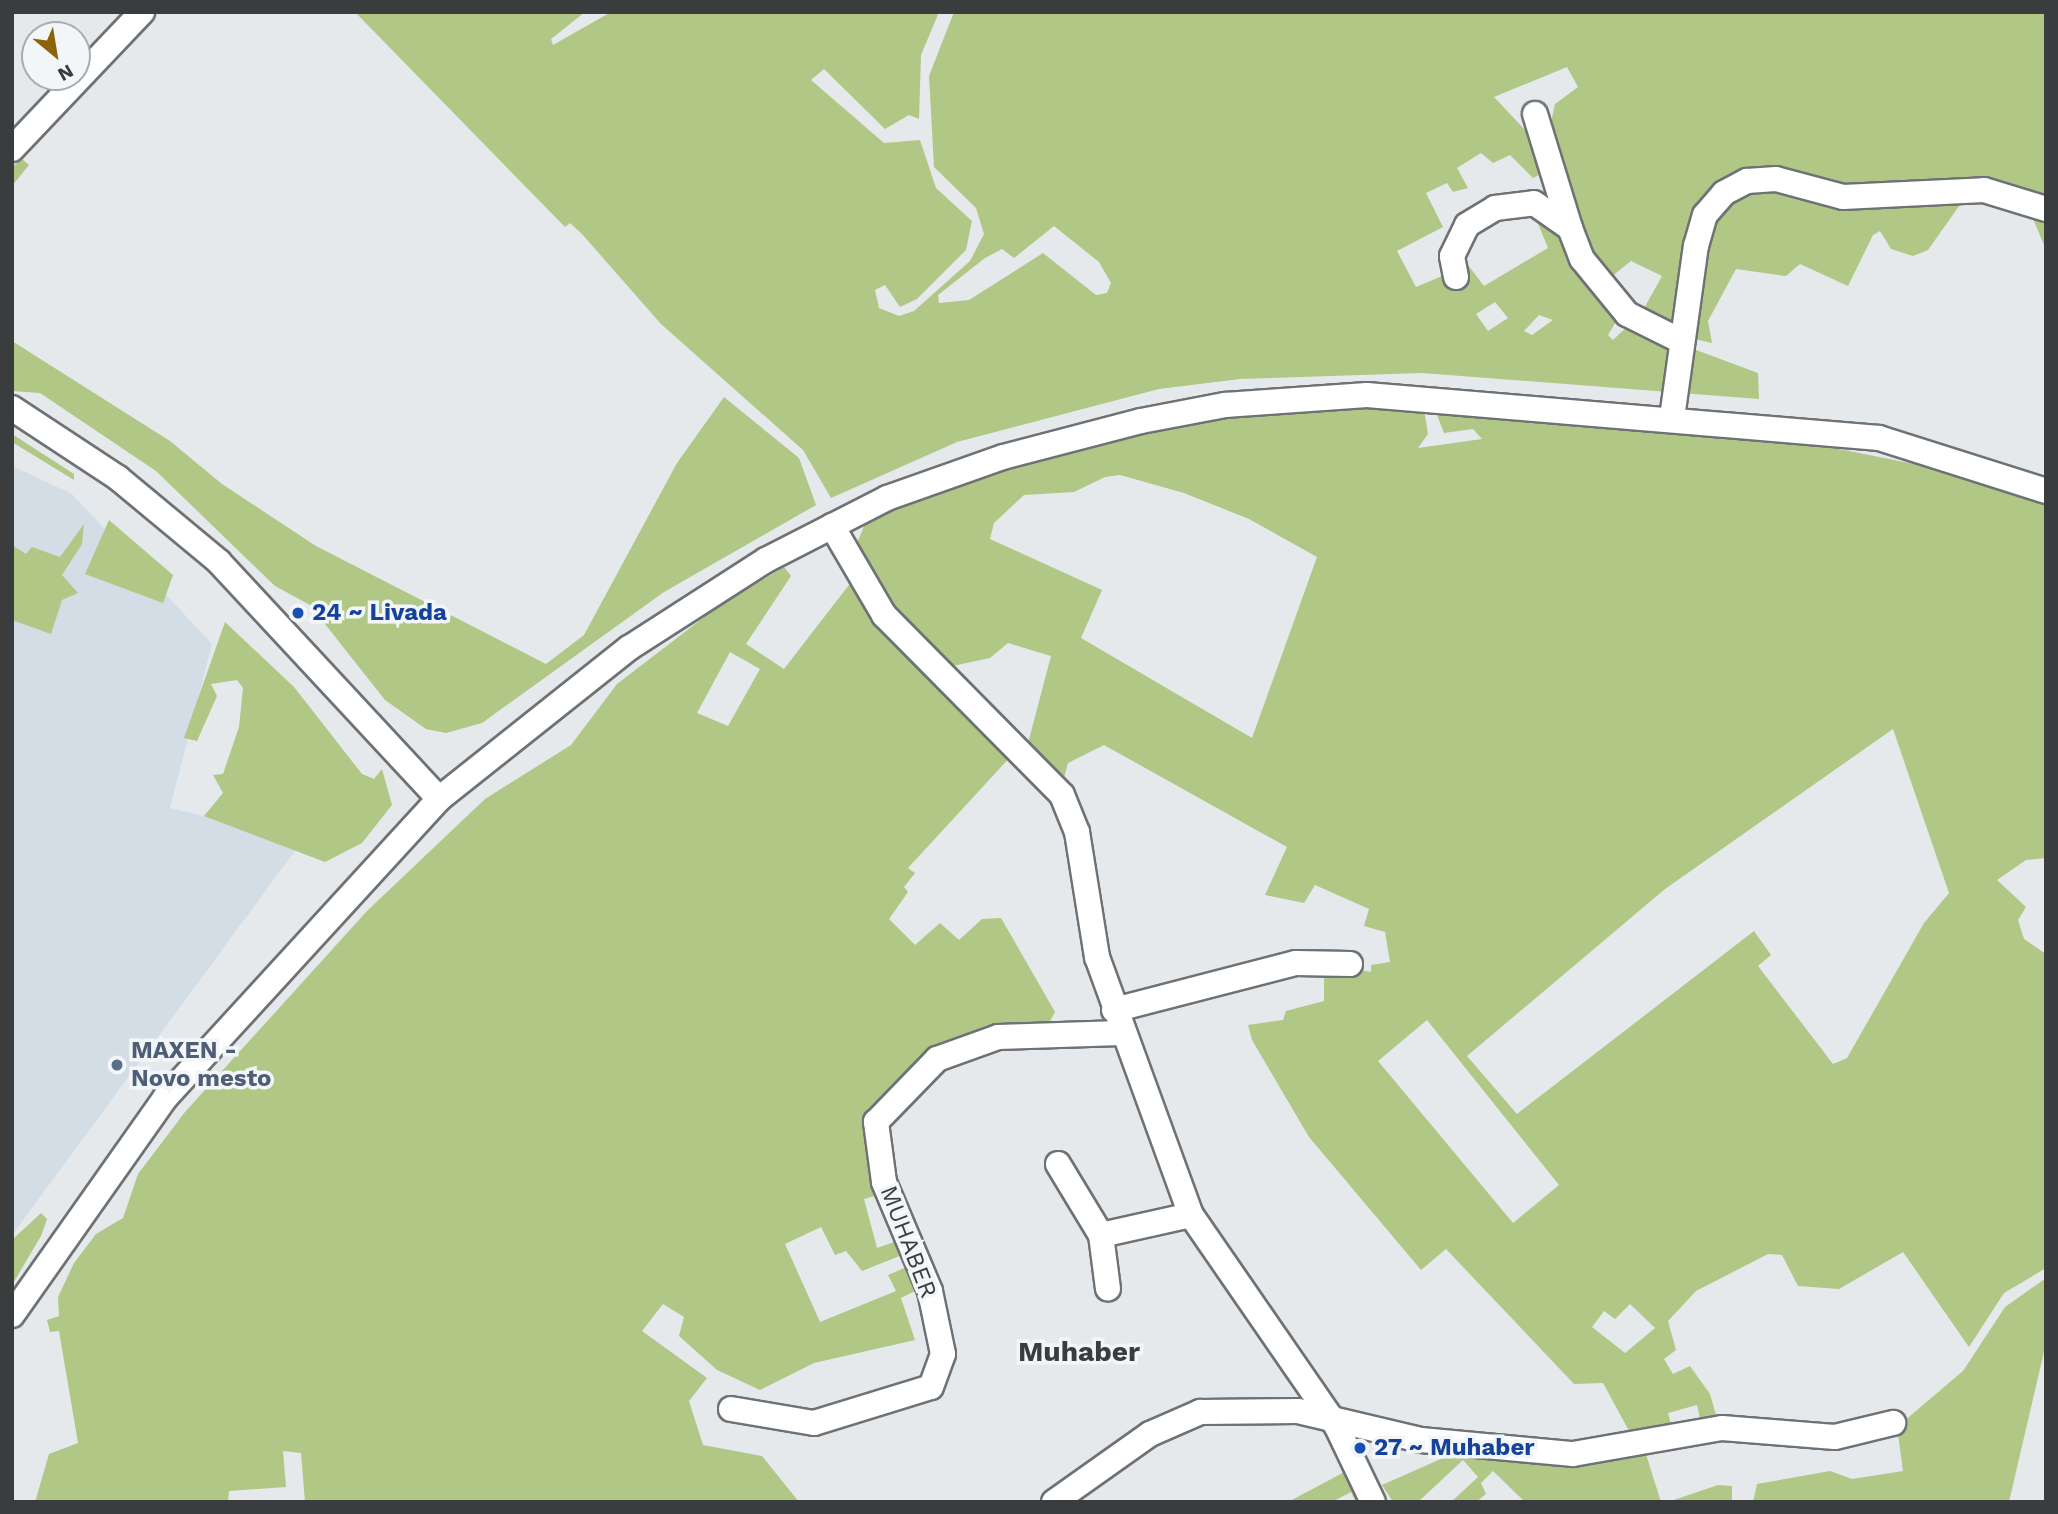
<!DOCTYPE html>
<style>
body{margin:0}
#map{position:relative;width:2058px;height:1514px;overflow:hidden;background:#e5e9ec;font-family:"Work Sans",sans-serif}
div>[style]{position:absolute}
.built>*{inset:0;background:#d3dde5}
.green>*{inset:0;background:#b0c786}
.roads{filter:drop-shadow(2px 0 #6f7275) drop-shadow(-2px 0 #6f7275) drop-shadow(0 2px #6f7275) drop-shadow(0 -2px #6f7275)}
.minor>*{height:24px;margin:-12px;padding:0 12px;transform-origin:12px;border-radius:12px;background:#fff}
.dots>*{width:19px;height:19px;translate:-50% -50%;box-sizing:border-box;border:4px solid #f2f6f9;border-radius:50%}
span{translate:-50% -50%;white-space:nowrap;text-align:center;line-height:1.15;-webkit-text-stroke:7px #f2f6f9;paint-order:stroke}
.transit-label{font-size:24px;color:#164399;font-weight:700}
.left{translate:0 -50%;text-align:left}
.service-label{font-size:24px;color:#4e5e75;font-weight:700}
.street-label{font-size:24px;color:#3b3c3e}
.quarter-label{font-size:28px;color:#3b3c3e;font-weight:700}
.frame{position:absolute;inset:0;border:14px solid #3b3c3e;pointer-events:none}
.north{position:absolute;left:21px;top:21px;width:70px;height:70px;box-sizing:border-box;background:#f2f6f9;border:2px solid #a9acae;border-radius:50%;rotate:150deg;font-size:19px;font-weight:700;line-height:28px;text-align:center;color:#3b3c3e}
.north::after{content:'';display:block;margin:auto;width:24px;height:32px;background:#8d6308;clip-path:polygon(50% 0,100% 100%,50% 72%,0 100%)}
</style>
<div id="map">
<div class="built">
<div style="clip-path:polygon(12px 466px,72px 494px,212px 644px,170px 808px,303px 840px,12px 1235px)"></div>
</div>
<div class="green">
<div style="clip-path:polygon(evenodd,355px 12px,585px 12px,551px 39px,553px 45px,611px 12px,939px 12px,921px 55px,919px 119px,909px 115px,885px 129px,824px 69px,811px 80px,884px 143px,920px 140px,936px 188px,972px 221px,966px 250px,917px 299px,900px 307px,885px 285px,875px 290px,879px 308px,899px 316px,914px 311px,970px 261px,984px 234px,976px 208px,934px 167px,929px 76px,954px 12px,2046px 12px,2046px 250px,2029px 209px,1964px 199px,1928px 250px,1913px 256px,1891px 249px,1880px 231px,1873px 235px,1848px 286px,1800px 264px,1786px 276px,1736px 269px,1708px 321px,1712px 343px,1677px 335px,1642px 312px,1662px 276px,1631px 261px,1606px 281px,1596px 270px,1549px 131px,1555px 104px,1578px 87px,1567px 67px,1494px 97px,1542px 148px,1551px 169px,1533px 178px,1510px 155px,1493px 163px,1481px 153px,1457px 168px,1468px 188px,1453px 192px,1447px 183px,1426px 193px,1443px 227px,1397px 251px,1416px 287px,1468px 265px,1484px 286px,1548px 248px,1532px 209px,1552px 222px,1620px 315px,1608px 335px,1613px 340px,1629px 325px,1758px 373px,1759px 399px,1422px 373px,1240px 379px,1159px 389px,957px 442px,831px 498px,803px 450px,661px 324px,582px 234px,570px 223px,565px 227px,355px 12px,1054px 226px,1099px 262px,1111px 283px,1107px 293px,1096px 295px,1043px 253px,969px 300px,939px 303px,938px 295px,985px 258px,1002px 249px,1014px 258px,1054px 226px,355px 12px,1495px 302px,1508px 318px,1488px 331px,1476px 314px,1495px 302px,355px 12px,1539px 315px,1553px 320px,1532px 335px,1524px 331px,1539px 315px)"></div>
<div style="clip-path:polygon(22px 159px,29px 165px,12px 186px,12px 167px)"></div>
<div style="clip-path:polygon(12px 341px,170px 441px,222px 484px,316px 546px,546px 664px,584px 635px,677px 463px,724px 397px,799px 458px,816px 505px,664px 592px,482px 723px,446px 733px,426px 729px,385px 700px,310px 605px,275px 586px,156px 471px,40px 393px,12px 391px)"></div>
<div style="clip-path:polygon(evenodd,1338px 408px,1424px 409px,1428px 434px,1418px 448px,1482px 439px,1473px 429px,1444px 433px,1435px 410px,1799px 441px,1964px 474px,2046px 503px,2046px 858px,2026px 860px,1997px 880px,2026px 907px,2018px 920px,2024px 939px,2046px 954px,2046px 1268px,2004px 1293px,1969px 1347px,1903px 1252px,1839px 1289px,1798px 1286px,1782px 1255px,1768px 1254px,1696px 1291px,1668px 1321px,1676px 1350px,1664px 1359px,1673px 1374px,1690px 1366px,1710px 1394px,1718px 1422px,1702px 1427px,1697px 1405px,1668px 1413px,1673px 1432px,1634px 1440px,1603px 1383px,1574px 1384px,1446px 1249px,1421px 1270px,1309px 1137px,1252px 1040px,1248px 1025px,1283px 1020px,1286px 1011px,1324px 1001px,1324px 979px,1337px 965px,1371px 972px,1371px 965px,1390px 962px,1385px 932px,1364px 926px,1369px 909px,1315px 885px,1304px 903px,1265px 895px,1287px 847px,1104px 745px,1068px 763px,1062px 785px,1027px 747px,1051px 656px,1008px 643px,990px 658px,943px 668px,895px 617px,860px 559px,857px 543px,865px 524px,881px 511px,1013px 464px,1224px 413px,1338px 408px,1105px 477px,1120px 475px,1184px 493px,1249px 519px,1317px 557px,1252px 738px,1081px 638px,1102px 590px,990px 539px,994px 523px,1024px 495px,1074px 492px,1105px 477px,1338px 408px,1893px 729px,1949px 893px,1924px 923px,1847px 1058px,1833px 1064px,1758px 966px,1771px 955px,1754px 931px,1517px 1114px,1467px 1056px,1665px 889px,1893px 729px,1338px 408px,1427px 1020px,1559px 1185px,1513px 1223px,1378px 1061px,1427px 1020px,1338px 408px,1630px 1304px,1655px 1328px,1625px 1353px,1592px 1327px,1604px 1311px,1615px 1319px,1630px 1304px)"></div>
<div style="clip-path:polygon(12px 434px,74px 474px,74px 480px,12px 442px)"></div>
<div style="clip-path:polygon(109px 520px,173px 575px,163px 603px,85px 574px)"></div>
<div style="clip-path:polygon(84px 524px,82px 544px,62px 575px,78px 593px,62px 600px,51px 634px,12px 620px,12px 545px,26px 554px,32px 547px,60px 557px)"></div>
<div style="clip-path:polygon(evenodd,784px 567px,791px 576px,746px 644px,784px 669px,852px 581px,1012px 755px,908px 868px,915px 873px,904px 887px,908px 892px,889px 919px,915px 945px,940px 923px,959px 940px,982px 919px,1001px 918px,1055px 1012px,1049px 1023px,980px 1038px,883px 1122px,895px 1190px,864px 1199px,877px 1248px,914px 1235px,907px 1253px,862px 1271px,846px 1251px,835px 1255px,821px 1227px,785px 1244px,820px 1322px,896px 1291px,888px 1275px,909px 1266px,917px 1290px,901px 1298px,915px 1340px,814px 1363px,760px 1390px,717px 1370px,679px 1336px,684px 1317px,663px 1304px,642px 1331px,707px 1378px,689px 1401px,703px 1445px,762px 1456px,799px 1502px,305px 1502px,301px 1453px,283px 1451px,286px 1487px,229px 1491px,228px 1502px,35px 1502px,49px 1454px,78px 1443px,59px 1331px,50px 1332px,47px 1320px,59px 1316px,58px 1297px,74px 1263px,96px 1234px,123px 1218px,138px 1174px,185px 1112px,367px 911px,485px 799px,571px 745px,617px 684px,716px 608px,784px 567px,730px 652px,760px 669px,728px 726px,697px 713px,730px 652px)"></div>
<div style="clip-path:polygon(225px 622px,294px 687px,362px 774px,374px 779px,382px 769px,392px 805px,362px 843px,325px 862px,204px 816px,223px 793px,213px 775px,223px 774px,239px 727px,243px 688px,237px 680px,211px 684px,217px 696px,197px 741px,184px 738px)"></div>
<div style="clip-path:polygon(41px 1213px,47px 1219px,41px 1236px,12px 1285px,13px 1239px)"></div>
<div style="clip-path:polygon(2046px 1278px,2046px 1343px,2009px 1502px,1753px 1502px,1757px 1484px,1830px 1471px,1852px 1479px,1903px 1471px,1897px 1427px,1963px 1371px,2005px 1307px)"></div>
<div style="clip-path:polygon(1644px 1448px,1661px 1502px,1525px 1502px,1493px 1471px,1481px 1483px,1486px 1494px,1476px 1502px,1451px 1502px,1478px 1477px,1463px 1460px,1418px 1502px,1393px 1502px,1382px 1485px,1461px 1450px)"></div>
<div style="clip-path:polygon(1352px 1468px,1367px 1502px,1356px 1502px,1351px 1492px,1332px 1502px,1288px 1502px)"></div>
<div style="clip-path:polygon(1718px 1485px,1732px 1486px,1732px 1502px,1668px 1502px)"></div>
</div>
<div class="roads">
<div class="minor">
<div style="left:1535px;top:114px;width:119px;rotate:72.9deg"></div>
<div style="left:12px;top:149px;width:189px;rotate:-46.5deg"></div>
<div style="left:1456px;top:277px;width:21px;rotate:-101deg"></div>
<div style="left:1452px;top:256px;width:34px;rotate:-64deg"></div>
<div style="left:1467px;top:225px;width:33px;rotate:-31deg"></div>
<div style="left:1495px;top:208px;width:39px;rotate:-7deg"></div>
<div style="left:1534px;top:203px;width:44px;rotate:34.8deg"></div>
<div style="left:1570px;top:228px;width:33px;rotate:69deg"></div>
<div style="left:1582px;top:259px;width:71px;rotate:50.7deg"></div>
<div style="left:1627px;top:314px;width:60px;rotate:26.6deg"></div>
<div style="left:12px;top:408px;width:127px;rotate:33.4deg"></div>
<div style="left:118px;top:478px;width:131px;rotate:39.7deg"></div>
<div style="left:219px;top:562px;width:323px;rotate:47.1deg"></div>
<div style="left:1672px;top:418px;width:174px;rotate:-82.1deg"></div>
<div style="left:1696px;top:246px;width:32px;rotate:-74deg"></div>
<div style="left:1705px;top:215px;width:29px;rotate:-49deg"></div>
<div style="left:1724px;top:193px;width:26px;rotate:-28deg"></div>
<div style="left:1747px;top:181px;width:29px;rotate:-4deg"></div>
<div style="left:1776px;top:179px;width:69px;rotate:15deg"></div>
<div style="left:1843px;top:197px;width:141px;rotate:-2.8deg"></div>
<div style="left:1984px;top:190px;width:65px;rotate:17deg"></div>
<div style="left:832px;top:526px;width:103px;rotate:59.7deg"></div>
<div style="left:884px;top:615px;width:253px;rotate:45.3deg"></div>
<div style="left:1062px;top:795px;width:40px;rotate:68deg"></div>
<div style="left:1077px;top:832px;width:127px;rotate:80.9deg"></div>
<div style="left:1097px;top:957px;width:275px;rotate:70deg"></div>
<div style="left:1191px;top:1215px;width:257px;rotate:55.4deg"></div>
<div style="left:1337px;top:1427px;width:83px;rotate:64.4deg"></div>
<div style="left:1114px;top:1010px;width:188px;rotate:-14.5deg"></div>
<div style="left:1296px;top:963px;width:54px;rotate:1.1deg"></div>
<div style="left:1058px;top:1164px;width:83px;rotate:58.8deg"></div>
<div style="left:1101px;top:1235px;width:92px;rotate:-12.5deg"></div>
<div style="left:1101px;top:1235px;width:54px;rotate:82.6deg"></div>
<div style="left:12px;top:1315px;width:266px;rotate:-54.8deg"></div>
<div style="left:165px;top:1098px;width:406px;rotate:-47.5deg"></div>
<div style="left:439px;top:799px;width:243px;rotate:-38.5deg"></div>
<div style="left:629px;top:648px;width:163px;rotate:-32.7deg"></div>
<div style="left:766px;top:560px;width:136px;rotate:-27.1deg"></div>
<div style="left:887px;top:498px;width:123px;rotate:-19.5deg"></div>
<div style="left:1003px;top:457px;width:143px;rotate:-14.6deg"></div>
<div style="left:1141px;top:421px;width:86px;rotate:-10.8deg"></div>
<div style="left:1225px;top:405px;width:142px;rotate:-4deg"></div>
<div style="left:1367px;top:395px;width:514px;rotate:4.8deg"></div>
<div style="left:1879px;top:438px;width:175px;rotate:17.6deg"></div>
<div style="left:731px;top:1409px;width:84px;rotate:9.6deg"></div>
<div style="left:814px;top:1423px;width:122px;rotate:-17.1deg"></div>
<div style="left:931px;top:1387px;width:35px;rotate:-70deg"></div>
<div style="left:943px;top:1354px;width:64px;rotate:-101.7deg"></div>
<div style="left:930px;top:1291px;width:118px;rotate:-112.9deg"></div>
<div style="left:884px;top:1182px;width:61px;rotate:-97.6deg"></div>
<div style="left:876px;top:1122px;width:88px;rotate:-45.9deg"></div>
<div style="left:937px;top:1059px;width:65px;rotate:-19.8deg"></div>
<div style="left:998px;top:1037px;width:123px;rotate:-1.9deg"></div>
<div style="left:1054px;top:1502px;width:118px;rotate:-35.3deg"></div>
<div style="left:1150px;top:1434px;width:55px;rotate:-23.7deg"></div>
<div style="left:1200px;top:1412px;width:98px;rotate:-0.6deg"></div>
<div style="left:1298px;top:1411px;width:126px;rotate:13.3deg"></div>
<div style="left:1421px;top:1440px;width:153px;rotate:5.3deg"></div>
<div style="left:1573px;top:1454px;width:151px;rotate:-9.9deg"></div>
<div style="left:1722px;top:1428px;width:113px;rotate:4.6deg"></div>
<div style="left:1835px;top:1437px;width:60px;rotate:-13.6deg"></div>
</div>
</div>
<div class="dots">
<div style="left:298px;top:613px;background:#1a4fb4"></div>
<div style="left:117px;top:1065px;background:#5c6f8a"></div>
<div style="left:1360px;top:1448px;background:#1a4fb4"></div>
</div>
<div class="transit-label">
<span class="left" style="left:312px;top:613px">24 ~ Livada</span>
<span class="left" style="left:1374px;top:1448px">27 ~ Muhaber</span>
</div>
<div class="service-label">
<span class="left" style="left:131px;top:1065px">MAXEN -<br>Novo mesto</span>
</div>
<div class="street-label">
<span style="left:908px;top:1242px;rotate:69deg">MUHABER</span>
</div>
<div class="quarter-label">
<span style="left:1079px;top:1352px">Muhaber</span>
</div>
<div class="frame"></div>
<div class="north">N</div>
</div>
